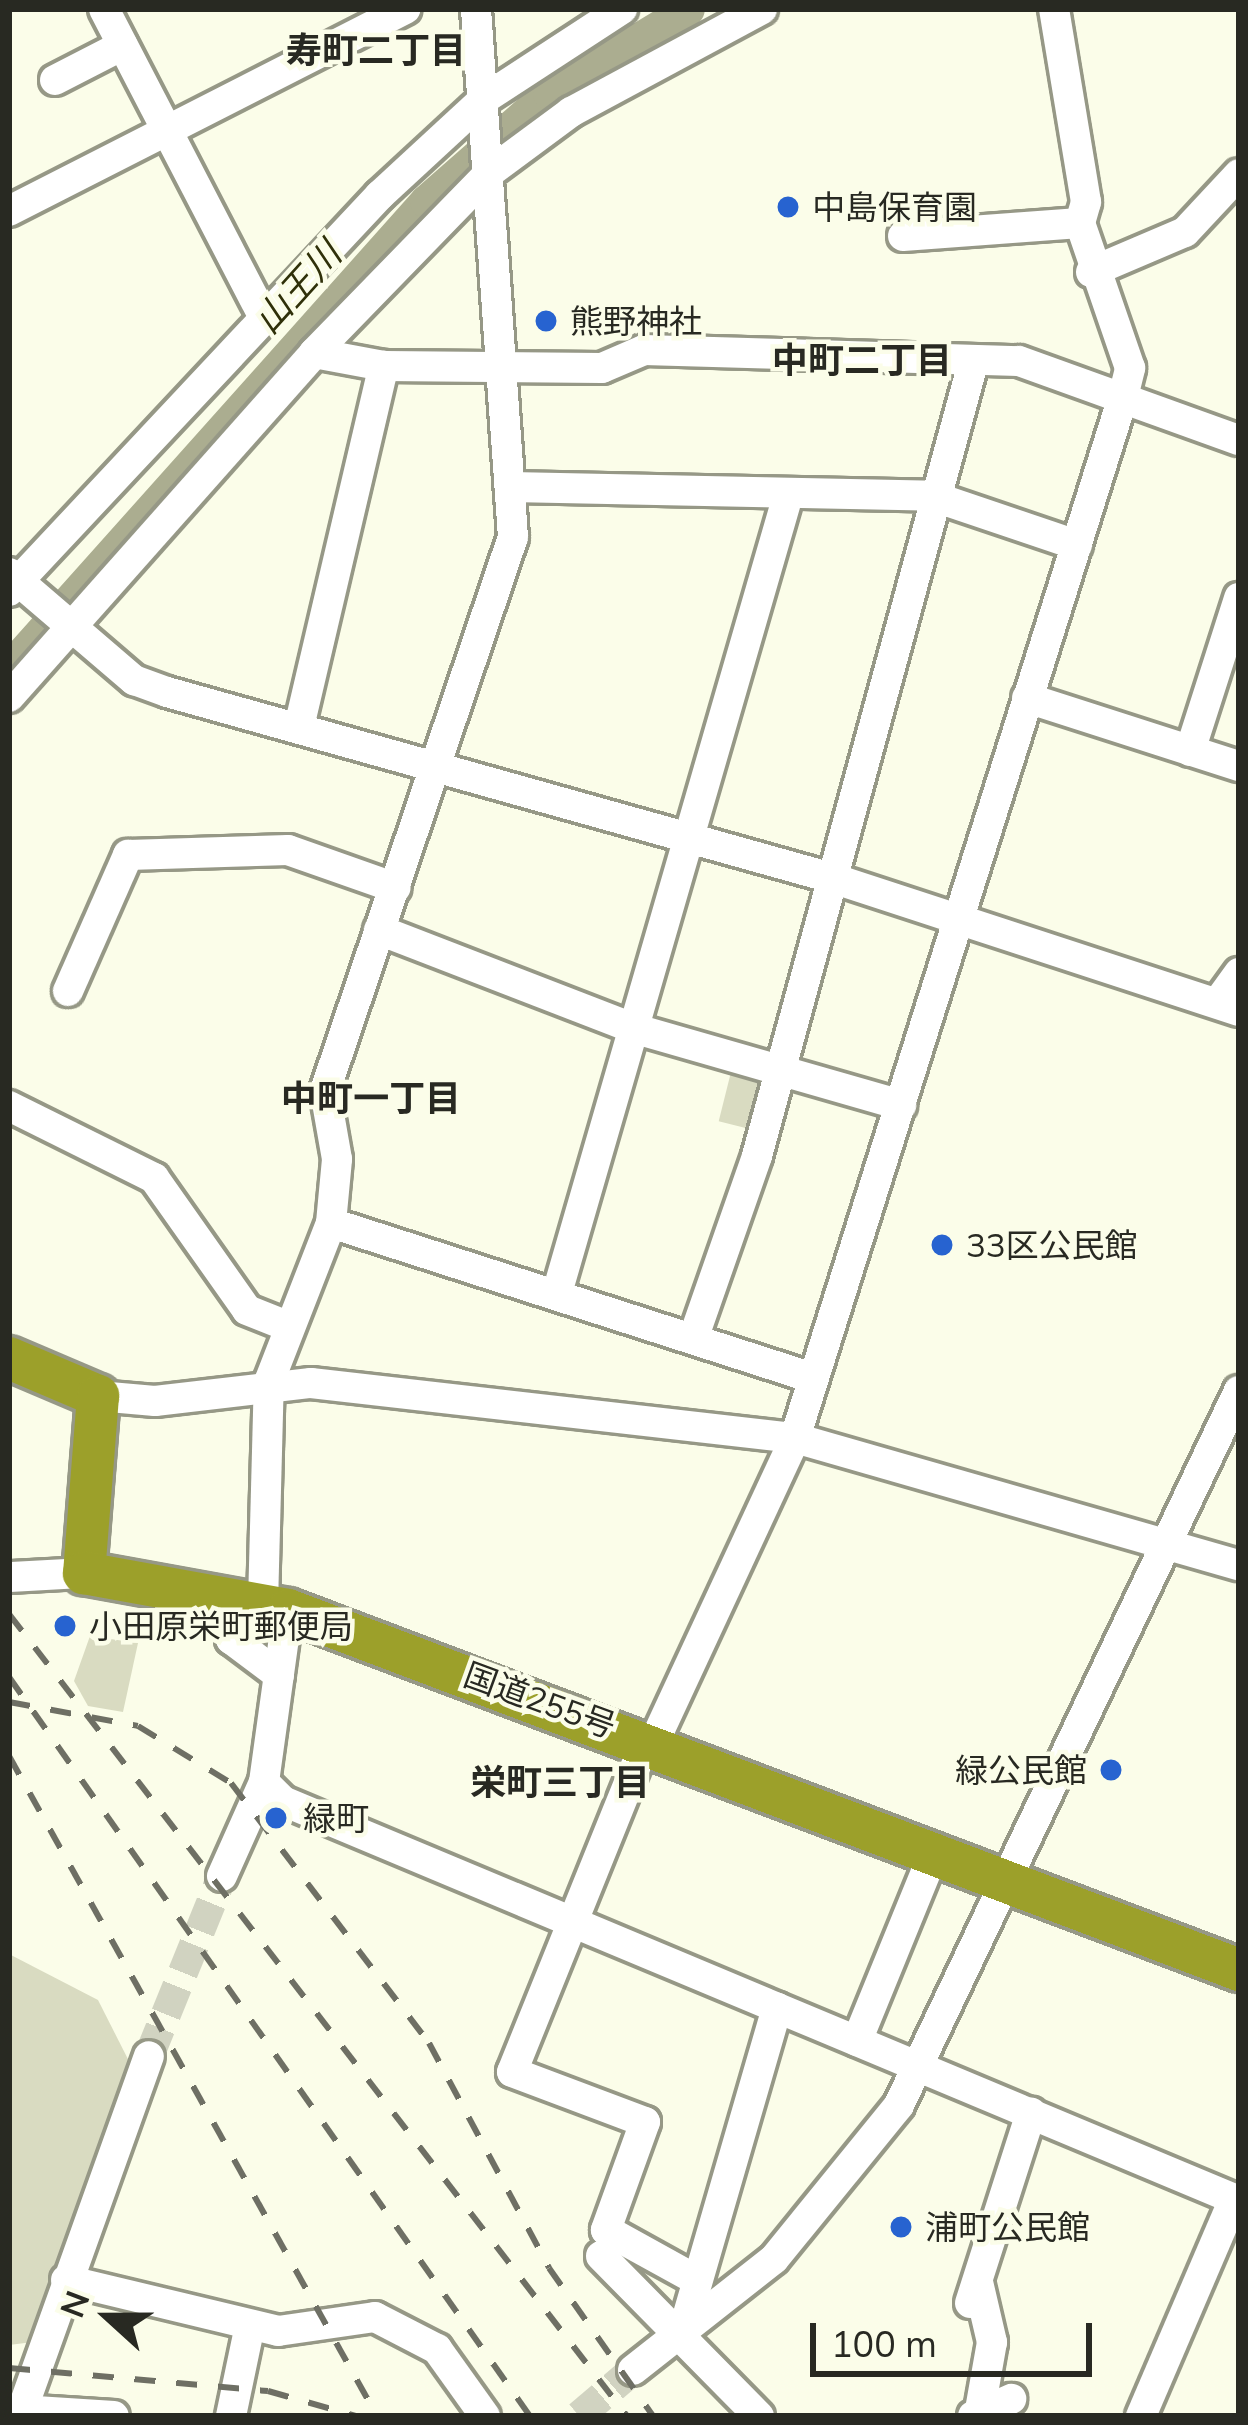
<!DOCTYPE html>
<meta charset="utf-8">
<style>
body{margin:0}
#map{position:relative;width:1248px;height:2425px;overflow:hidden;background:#fbfde9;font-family:Mulish,"Noto Sans JP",sans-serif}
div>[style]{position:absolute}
.green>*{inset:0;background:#d9dbc1;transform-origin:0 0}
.river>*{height:33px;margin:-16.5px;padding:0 16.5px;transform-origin:16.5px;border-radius:16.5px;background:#abad90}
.minor-tunnel>*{height:30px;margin-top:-15px;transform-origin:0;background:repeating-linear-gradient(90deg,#d1d3c1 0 30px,transparent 0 45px)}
.roads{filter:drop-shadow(3px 0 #969886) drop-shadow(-3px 0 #969886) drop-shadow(0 3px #969886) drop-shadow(0 -3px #969886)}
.minor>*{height:30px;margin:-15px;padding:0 15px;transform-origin:15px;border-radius:15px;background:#fff}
.highway>*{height:42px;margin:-21px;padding:0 21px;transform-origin:21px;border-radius:21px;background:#9ca02a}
.rail>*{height:6px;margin-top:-3px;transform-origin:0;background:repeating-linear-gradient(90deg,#6e6f64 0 21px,transparent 0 42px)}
.dots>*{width:33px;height:33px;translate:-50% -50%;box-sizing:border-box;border:6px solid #fbfde9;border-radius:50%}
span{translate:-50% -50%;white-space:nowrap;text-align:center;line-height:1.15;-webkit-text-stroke:9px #fbfde9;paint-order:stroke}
.poi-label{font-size:33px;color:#282922}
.left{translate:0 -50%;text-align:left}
.right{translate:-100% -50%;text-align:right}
.street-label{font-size:33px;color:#282922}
.neighbourhood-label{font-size:36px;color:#282922;font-weight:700}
.water-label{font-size:36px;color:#2f3009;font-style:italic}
.frame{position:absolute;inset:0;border:12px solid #282922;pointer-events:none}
.north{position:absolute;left:48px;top:2257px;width:120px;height:120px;-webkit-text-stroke:9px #fbfde9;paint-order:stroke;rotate:291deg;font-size:33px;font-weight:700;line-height:48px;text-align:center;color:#282922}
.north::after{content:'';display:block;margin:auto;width:42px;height:54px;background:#282922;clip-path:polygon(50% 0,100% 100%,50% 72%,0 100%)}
.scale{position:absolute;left:810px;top:2323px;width:282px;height:54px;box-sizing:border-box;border:6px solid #282922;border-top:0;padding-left:15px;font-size:36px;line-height:42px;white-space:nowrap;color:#282922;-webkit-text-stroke:9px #fbfde9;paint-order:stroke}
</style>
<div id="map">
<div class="green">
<div style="left:733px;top:1064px;width:40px;height:59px;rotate:14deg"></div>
<div style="clip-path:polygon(90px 1636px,138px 1643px,123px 1712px,88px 1706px,74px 1681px)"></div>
<div style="clip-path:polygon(9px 1954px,98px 2000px,135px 2073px,33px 2342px,9px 2345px)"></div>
</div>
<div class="river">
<div style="left:9px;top:668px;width:626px;rotate:-48.24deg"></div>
<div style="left:426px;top:201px;width:164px;rotate:-41.3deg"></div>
<div style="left:549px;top:93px;width:162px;rotate:-31.1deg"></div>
</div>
<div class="minor-tunnel">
<div style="left:149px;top:2056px;width:194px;rotate:-67.9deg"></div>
<div style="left:579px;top:2416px;width:71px;rotate:-40.4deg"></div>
</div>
<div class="roads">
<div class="minor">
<div style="left:104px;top:9px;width:348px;rotate:62.6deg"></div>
<div style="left:55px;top:80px;width:76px;rotate:-27.2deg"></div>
<div style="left:9px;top:211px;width:445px;rotate:-27deg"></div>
<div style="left:903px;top:236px;width:177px;rotate:-4.2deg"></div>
<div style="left:1091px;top:272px;width:102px;rotate:-23.1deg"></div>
<div style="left:1185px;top:232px;width:79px;rotate:-47deg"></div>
<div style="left:314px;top:353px;width:252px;rotate:-45.8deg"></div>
<div style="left:490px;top:172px;width:101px;rotate:-36.5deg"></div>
<div style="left:571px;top:112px;width:217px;rotate:-28.3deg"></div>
<div style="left:514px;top:487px;width:418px;rotate:1.2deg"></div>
<div style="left:932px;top:496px;width:153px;rotate:18.7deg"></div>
<div style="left:9px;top:573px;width:165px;rotate:40.6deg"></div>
<div style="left:134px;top:680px;width:35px;rotate:20deg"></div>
<div style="left:167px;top:692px;width:691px;rotate:15.63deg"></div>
<div style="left:832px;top:878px;width:428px;rotate:18.1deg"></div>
<div style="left:9px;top:591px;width:543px;rotate:-46.87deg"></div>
<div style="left:380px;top:195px;width:142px;rotate:-42.7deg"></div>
<div style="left:484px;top:99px;width:165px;rotate:-33.1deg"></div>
<div style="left:9px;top:697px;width:460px;rotate:-48.4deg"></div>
<div style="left:314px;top:353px;width:71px;rotate:10.5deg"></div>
<div style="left:384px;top:366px;width:218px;rotate:0.5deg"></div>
<div style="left:602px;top:368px;width:46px;rotate:-23.2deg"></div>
<div style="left:644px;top:350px;width:375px;rotate:1.7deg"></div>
<div style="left:1019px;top:361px;width:234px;rotate:19.8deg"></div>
<div style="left:1027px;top:698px;width:223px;rotate:17.8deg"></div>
<div style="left:299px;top:727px;width:371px;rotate:-76.8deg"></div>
<div style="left:1190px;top:751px;width:161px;rotate:-72.2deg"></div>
<div style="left:379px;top:930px;width:275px;rotate:21.1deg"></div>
<div style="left:636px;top:1029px;width:276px;rotate:16deg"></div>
<div style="left:68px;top:991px;width:149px;rotate:-66.2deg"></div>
<div style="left:128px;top:855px;width:160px;rotate:-1.8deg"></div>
<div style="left:288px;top:850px;width:114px;rotate:19.4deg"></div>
<div style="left:1218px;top:1002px;width:36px;rotate:-54deg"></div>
<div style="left:9px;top:1106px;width:162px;rotate:26.4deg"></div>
<div style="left:154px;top:1178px;width:161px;rotate:54.8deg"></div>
<div style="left:247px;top:1310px;width:46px;rotate:21.6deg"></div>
<div style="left:331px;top:1223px;width:506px;rotate:17.83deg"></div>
<div style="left:557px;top:1293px;width:827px;rotate:-73.85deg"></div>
<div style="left:693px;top:1339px;width:194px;rotate:-70.7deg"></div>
<div style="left:757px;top:1156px;width:822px;rotate:-74.76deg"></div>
<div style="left:98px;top:1396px;width:57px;rotate:5deg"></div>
<div style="left:155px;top:1401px;width:157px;rotate:-6.6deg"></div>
<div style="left:311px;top:1383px;width:487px;rotate:6.5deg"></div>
<div style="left:795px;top:1438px;width:462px;rotate:16deg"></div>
<div style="left:9px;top:1577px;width:75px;rotate:-3.1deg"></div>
<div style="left:238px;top:1600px;width:40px;rotate:100deg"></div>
<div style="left:231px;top:1639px;width:60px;rotate:36.9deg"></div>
<div style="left:263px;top:1604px;width:222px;rotate:-88.5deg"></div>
<div style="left:269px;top:1382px;width:171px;rotate:-68.7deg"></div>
<div style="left:331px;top:1223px;width:64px;rotate:-84.6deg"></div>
<div style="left:337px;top:1159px;width:69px;rotate:-100deg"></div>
<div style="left:325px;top:1091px;width:585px;rotate:-71.26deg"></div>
<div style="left:513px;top:537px;width:529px;rotate:-94.01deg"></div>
<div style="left:647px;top:1738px;width:360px;rotate:112deg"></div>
<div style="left:512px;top:2072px;width:142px;rotate:20.6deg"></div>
<div style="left:645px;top:2122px;width:115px;rotate:109.9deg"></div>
<div style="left:606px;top:2230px;width:97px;rotate:28.9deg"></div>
<div style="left:655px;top:1740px;width:333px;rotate:-65.1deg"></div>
<div style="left:795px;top:1438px;width:1091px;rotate:-72.51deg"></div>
<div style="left:1123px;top:397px;width:30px;rotate:-76deg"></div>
<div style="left:1130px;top:368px;width:153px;rotate:-109deg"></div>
<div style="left:1080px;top:223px;width:22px;rotate:-74deg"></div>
<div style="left:1086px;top:202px;width:196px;rotate:-99.4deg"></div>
<div style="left:264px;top:1782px;width:27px;rotate:45deg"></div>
<div style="left:283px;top:1801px;width:1036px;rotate:22.7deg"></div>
<div style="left:222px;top:1876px;width:103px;rotate:-65.9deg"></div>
<div style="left:264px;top:1782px;width:174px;rotate:-82.1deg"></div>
<div style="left:857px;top:2041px;width:206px;rotate:-67.8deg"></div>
<div style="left:601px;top:2256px;width:225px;rotate:45.4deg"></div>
<div style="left:66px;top:2280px;width:218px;rotate:13.5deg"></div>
<div style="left:278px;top:2331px;width:98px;rotate:-8.2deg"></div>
<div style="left:375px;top:2317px;width:70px;rotate:27.3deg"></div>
<div style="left:437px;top:2349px;width:82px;rotate:54.4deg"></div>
<div style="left:978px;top:2282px;width:62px;rotate:76.9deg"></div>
<div style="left:992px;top:2342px;width:69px;rotate:100deg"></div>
<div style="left:970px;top:2303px;width:200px;rotate:-72.2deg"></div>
<div style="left:682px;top:2335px;width:341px;rotate:-73.8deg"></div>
<div style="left:633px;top:2370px;width:179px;rotate:-38.2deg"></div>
<div style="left:774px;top:2259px;width:198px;rotate:-50.9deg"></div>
<div style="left:899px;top:2105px;width:791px;rotate:-64.54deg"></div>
<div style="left:20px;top:2410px;width:94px;rotate:3.7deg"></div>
<div style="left:20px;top:2416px;width:382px;rotate:-70.3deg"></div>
<div style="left:231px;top:2416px;width:93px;rotate:-78.2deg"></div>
<div style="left:973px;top:2416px;width:42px;rotate:-24.1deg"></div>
<div style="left:1141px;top:2416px;width:236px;rotate:-66.8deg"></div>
</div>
<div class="highway">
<div style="left:9px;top:1358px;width:97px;rotate:23.1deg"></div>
<div style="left:98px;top:1396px;width:178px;rotate:94.5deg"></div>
<div style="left:84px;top:1573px;width:207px;rotate:10.3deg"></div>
<div style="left:288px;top:1610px;width:1017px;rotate:20.73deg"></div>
</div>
</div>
<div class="rail">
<div style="left:9px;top:1614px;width:1012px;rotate:52.38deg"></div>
<div style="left:9px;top:1677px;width:904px;rotate:54.82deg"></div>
<div style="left:9px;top:1702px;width:131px;rotate:10.5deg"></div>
<div style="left:138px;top:1726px;width:109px;rotate:31.5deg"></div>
<div style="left:231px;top:1783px;width:327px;rotate:52.7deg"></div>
<div style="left:429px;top:2043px;width:255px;rotate:61.9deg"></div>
<div style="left:549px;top:2268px;width:181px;rotate:54.9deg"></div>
<div style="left:9px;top:1756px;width:756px;rotate:60.86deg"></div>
<div style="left:9px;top:2368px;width:260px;rotate:5.1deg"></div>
<div style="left:268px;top:2391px;width:91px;rotate:15.9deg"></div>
</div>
<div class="dots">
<div style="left:788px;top:207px;background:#2763d0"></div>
<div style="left:546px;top:321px;background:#2763d0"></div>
<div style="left:942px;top:1245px;background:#2763d0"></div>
<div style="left:65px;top:1626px;background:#2763d0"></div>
<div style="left:1111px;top:1770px;background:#2763d0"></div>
<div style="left:276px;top:1818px;background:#2763d0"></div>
<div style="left:901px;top:2227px;background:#2763d0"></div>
</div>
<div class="poi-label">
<span class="left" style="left:812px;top:207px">中島保育園</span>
<span class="left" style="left:570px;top:321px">熊野神社</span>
<span class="left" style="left:966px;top:1245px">33区公民館</span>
<span class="left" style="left:89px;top:1626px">小田原栄町郵便局</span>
<span class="right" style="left:1087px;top:1770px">緑公民館</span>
<span class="left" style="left:303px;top:1818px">緑町</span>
<span class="left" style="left:925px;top:2227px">浦町公民館</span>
</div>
<div class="street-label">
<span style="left:540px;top:1700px;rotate:20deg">国道255号</span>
</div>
<div class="neighbourhood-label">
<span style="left:376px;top:50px">寿町二丁目</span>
<span style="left:862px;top:360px">中町二丁目</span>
<span style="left:371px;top:1098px">中町一丁目</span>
<span style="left:560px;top:1782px">栄町三丁目</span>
</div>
<div class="water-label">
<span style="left:297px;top:287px;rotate:-48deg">山王川</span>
</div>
<div class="frame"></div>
<div class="north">N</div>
<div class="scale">100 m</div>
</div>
